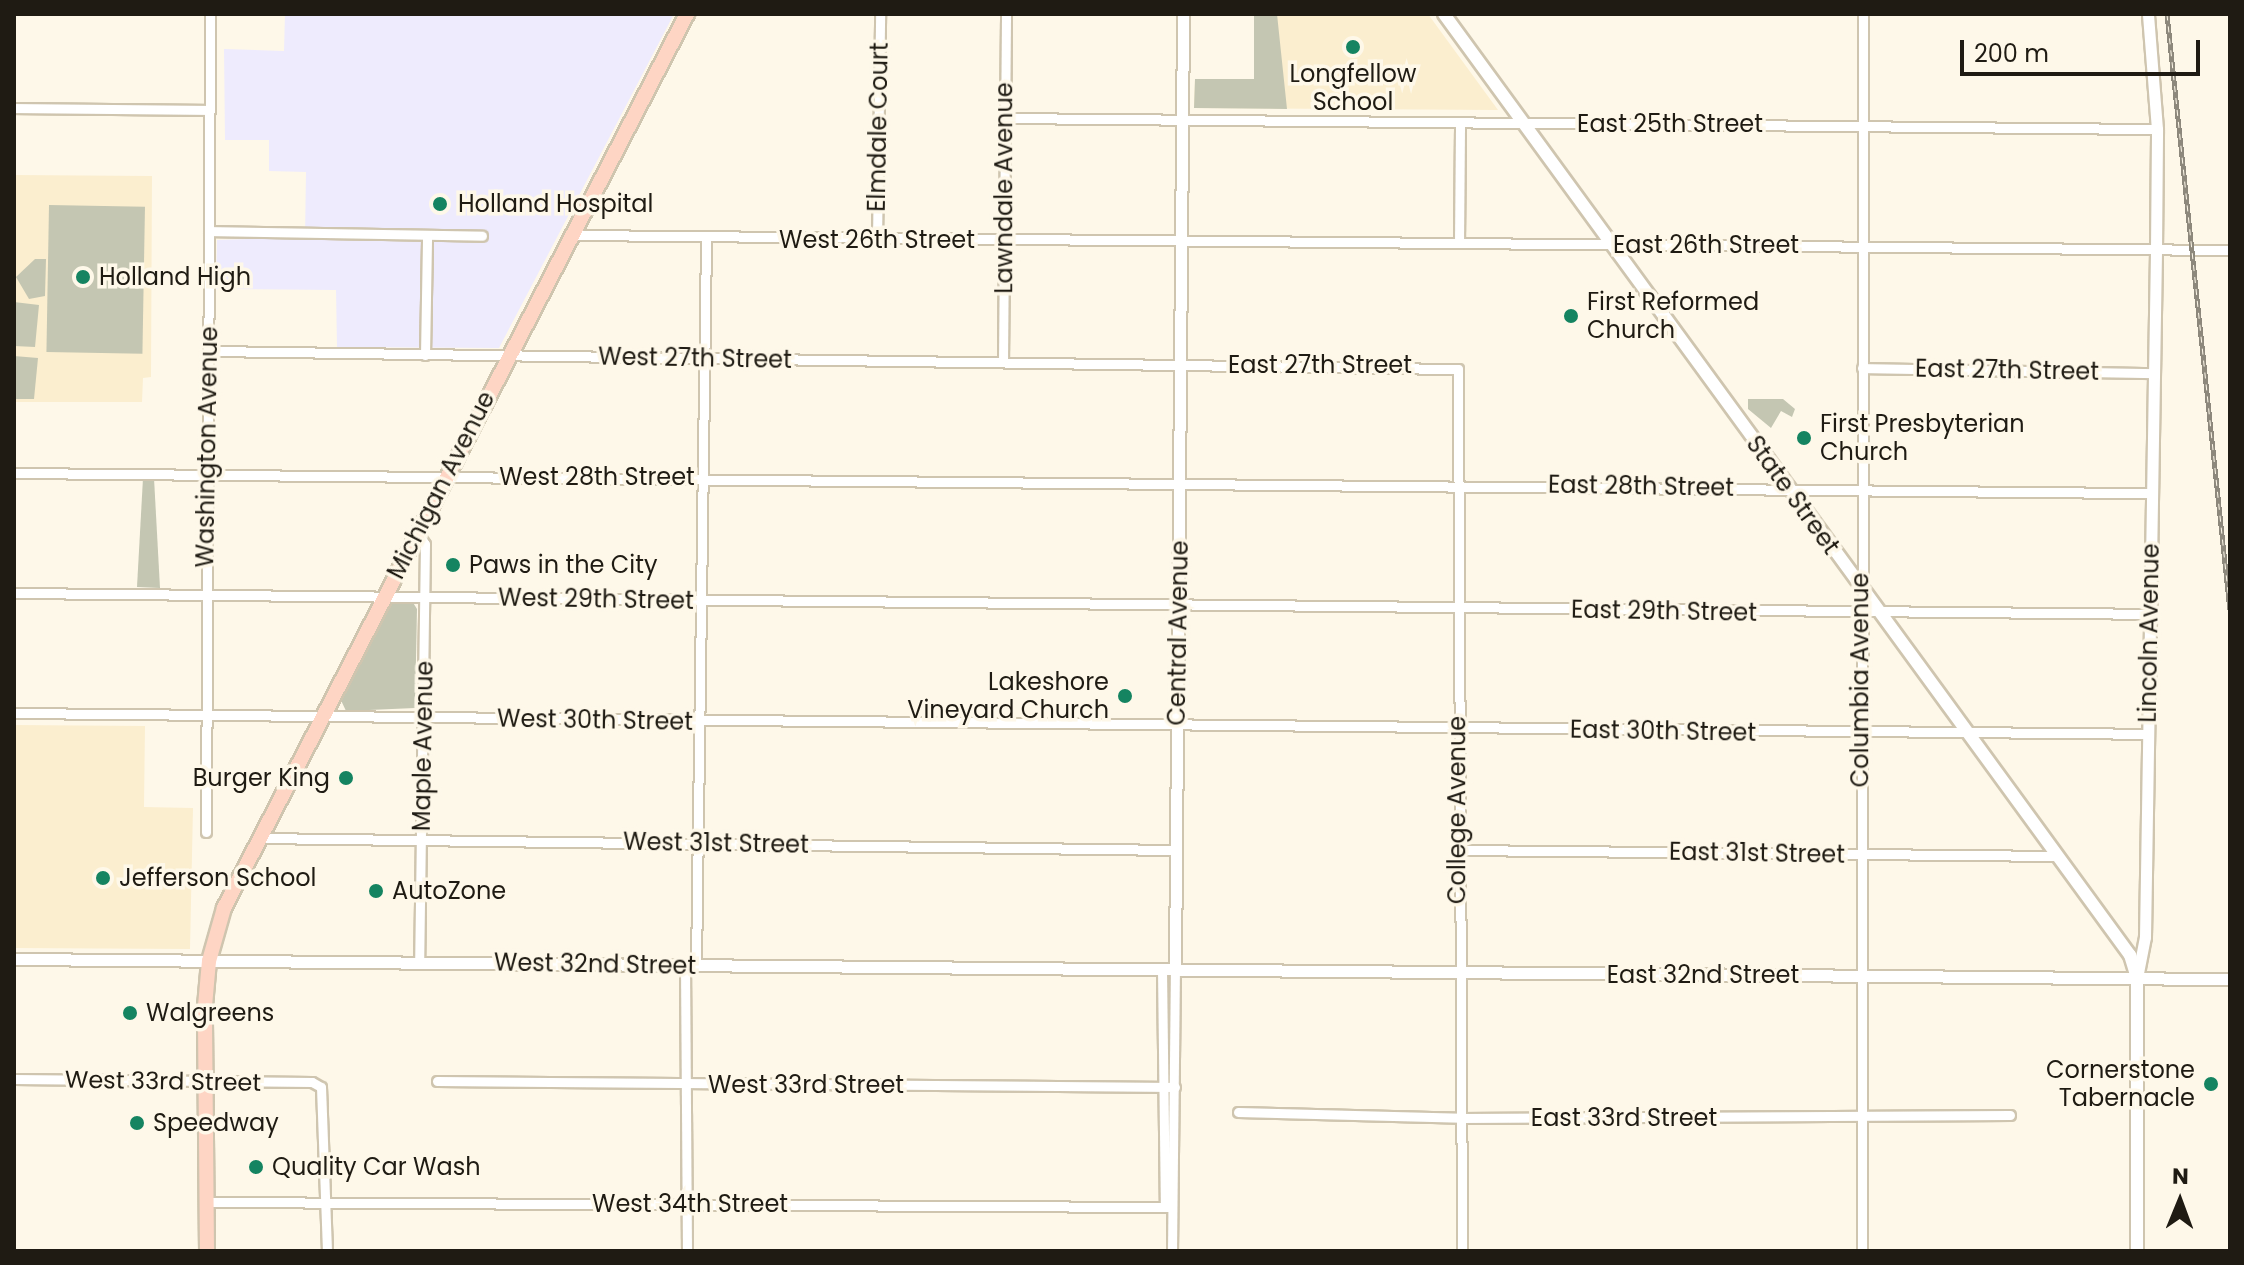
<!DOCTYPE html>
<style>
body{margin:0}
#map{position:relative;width:2244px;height:1265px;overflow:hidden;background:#fef8e9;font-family:Poppins,sans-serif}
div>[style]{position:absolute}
.built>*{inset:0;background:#fbeecf}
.medical>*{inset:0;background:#eeebfd}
.green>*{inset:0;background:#c4c6b2;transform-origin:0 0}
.roads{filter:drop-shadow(2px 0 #cfc5af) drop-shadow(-2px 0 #cfc5af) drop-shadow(0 2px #cfc5af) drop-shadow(0 -2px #cfc5af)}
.minor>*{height:9px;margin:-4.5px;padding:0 4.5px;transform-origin:4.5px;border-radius:4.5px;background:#fff}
.tertiary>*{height:11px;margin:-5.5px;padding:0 5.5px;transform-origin:5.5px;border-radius:5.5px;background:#fff}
.secondary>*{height:12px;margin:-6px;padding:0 6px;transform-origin:6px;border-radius:6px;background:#fff}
.primary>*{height:14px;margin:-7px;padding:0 7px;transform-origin:7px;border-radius:7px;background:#fed5c4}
.rail>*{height:5px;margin-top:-2.5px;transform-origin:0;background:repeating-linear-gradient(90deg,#fef8e9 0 6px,#8d887c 0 12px);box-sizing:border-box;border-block:2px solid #8d887c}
.dots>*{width:22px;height:22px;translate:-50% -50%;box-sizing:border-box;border:4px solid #fef8e9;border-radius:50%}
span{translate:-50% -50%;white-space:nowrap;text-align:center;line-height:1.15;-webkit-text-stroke:7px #fef8e9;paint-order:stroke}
.poi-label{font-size:24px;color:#1f1b13}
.left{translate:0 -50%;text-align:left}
.right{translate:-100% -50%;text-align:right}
.street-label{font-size:24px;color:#1f1b13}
.frame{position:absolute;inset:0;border:16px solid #1f1b13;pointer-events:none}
.north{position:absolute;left:2140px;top:1161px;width:80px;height:80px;-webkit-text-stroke:6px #fef8e9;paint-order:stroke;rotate:1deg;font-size:22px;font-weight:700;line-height:32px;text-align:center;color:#1f1b13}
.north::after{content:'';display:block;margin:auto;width:28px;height:36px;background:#1f1b13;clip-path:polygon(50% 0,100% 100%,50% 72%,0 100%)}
.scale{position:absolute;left:1960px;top:40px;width:240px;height:36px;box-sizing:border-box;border:4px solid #1f1b13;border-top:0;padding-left:10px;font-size:24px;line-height:28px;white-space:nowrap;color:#1f1b13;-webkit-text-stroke:6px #fef8e9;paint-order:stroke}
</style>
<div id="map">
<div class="built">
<div style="clip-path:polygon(1254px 14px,1428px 14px,1498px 110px,1194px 108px,1195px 79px,1254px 79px)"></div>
<div style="clip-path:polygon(14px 175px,152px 176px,151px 377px,143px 378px,142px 402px,14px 402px)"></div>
<div style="clip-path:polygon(14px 725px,145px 726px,144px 807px,193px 808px,190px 949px,14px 948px)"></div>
</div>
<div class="medical">
<div style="clip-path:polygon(285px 14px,674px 14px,499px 348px,337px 347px,336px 290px,216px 289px,217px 240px,305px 237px,306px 172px,269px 171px,269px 140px,225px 140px,224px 49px,284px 51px)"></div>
</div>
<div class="green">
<div style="clip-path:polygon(1254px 14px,1277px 14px,1287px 109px,1194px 108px,1195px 79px,1254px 79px)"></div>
<div style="left:49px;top:205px;width:96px;height:147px;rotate:1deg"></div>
<div style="clip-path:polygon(35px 259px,46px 259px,45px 296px,29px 299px,16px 277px)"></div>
<div style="clip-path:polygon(14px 302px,39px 305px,35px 347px,14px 346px)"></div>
<div style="clip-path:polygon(14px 356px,38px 358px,34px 399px,14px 399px)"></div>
<div style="clip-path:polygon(1748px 399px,1783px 399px,1795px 409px,1792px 417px,1781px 411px,1771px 428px,1748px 409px)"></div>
<div style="clip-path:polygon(143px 478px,154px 478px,160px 588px,137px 587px)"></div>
<div style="clip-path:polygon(395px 601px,412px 601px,417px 609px,415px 708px,346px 711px,339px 696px,386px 607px)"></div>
</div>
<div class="roads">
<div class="minor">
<div style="left:14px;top:108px;width:196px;rotate:0.6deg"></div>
<div style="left:1004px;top:118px;width:1153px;rotate:0.55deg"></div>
<div style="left:209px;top:231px;width:273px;rotate:1deg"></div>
<div style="left:573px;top:235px;width:1657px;rotate:0.52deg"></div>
<div style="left:877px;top:240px;width:226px;rotate:-89.2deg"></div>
<div style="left:1459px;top:243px;width:121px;rotate:-89.5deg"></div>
<div style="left:210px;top:351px;width:1248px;rotate:0.83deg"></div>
<div style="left:1458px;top:369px;width:882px;rotate:89.74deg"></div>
<div style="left:425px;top:355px;width:120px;rotate:-89deg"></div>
<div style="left:1003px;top:362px;width:348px;rotate:-89.5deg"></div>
<div style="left:1862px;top:368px;width:291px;rotate:1deg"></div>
<div style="left:14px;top:473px;width:2137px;rotate:0.54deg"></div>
<div style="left:418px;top:533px;width:13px;rotate:58deg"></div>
<div style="left:425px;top:544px;width:418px;rotate:90.8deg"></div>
<div style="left:14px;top:593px;width:2136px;rotate:0.56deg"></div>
<div style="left:14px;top:713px;width:2134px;rotate:0.56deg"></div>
<div style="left:206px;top:832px;width:818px;rotate:-89.72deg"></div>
<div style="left:258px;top:838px;width:917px;rotate:0.75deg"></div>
<div style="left:1457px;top:850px;width:601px;rotate:0.57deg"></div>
<div style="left:685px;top:965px;width:286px;rotate:89.6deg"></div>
<div style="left:696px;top:965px;width:727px;rotate:-89.21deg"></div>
<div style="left:1162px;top:969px;width:238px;rotate:89.3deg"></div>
<div style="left:14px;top:1079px;width:298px;rotate:0.6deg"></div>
<div style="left:312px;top:1082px;width:10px;rotate:29deg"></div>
<div style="left:321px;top:1087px;width:164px;rotate:87.9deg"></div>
<div style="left:437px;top:1081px;width:738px;rotate:0.47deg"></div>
<div style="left:1238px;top:1112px;width:223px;rotate:1.5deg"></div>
<div style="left:1461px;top:1118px;width:549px;rotate:-0.31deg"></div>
<div style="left:207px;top:1202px;width:965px;rotate:0.3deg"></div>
<div style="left:1172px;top:1251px;width:282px;rotate:-89.4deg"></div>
<div style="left:1862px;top:1251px;width:1237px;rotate:-89.95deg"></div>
</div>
<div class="tertiary">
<div style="left:14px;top:959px;width:2216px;rotate:0.52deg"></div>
<div style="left:1175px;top:969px;width:955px;rotate:-89.52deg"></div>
<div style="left:2137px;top:978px;width:42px;rotate:-79deg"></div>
<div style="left:2145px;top:937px;width:687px;rotate:-89.08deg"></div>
<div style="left:2156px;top:250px;width:121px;rotate:-89.5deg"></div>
<div style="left:2157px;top:129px;width:115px;rotate:-94.5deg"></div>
</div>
<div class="secondary">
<div style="left:1444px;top:14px;width:1165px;rotate:53.91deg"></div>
<div style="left:2130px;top:955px;width:24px;rotate:73deg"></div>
<div style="left:2137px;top:978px;width:273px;rotate:90deg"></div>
</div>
<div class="primary">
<div style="left:207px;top:1251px;width:245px;rotate:-90.5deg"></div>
<div style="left:205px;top:1006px;width:45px;rotate:-84.9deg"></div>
<div style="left:209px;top:961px;width:55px;rotate:-74.2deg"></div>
<div style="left:224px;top:908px;width:1007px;rotate:-62.62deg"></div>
</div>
</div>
<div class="rail">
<div style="left:2167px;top:14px;width:599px;rotate:83.97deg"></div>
</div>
<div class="dots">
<div style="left:1353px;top:47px;background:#158461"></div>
<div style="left:440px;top:204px;background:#158461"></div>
<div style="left:83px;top:277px;background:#158461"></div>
<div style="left:1571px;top:316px;background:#158461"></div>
<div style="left:1804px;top:438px;background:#158461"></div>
<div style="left:453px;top:565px;background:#158461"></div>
<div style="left:1125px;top:696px;background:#158461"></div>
<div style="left:346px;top:778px;background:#158461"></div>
<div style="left:103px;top:878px;background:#158461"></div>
<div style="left:376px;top:891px;background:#158461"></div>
<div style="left:130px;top:1013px;background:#158461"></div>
<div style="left:2211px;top:1084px;background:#158461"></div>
<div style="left:137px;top:1123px;background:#158461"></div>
<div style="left:256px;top:1167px;background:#158461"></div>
</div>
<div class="poi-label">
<span style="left:1353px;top:88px">Longfellow<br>School</span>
<span class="left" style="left:458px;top:204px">Holland Hospital</span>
<span class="left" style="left:99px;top:277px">Holland High</span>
<span class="left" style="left:1587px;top:316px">First Reformed<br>Church</span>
<span class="left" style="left:1820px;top:438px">First Presbyterian<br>Church</span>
<span class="left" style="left:469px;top:565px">Paws in the City</span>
<span class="right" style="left:1109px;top:696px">Lakeshore<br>Vineyard Church</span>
<span class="right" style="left:330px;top:778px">Burger King</span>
<span class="left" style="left:119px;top:878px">Jefferson School</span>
<span class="left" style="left:392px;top:891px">AutoZone</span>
<span class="left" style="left:146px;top:1013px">Walgreens</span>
<span class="right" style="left:2195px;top:1084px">Cornerstone<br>Tabernacle</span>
<span class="left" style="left:153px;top:1123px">Speedway</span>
<span class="left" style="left:272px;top:1167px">Quality Car Wash</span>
</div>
<div class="street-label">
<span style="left:1670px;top:124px">East 25th Street</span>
<span style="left:878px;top:127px;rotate:-89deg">Elmdale Court</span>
<span style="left:1004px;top:188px;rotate:-90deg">Lawndale Avenue</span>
<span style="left:877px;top:240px">West 26th Street</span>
<span style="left:1706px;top:245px">East 26th Street</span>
<span style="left:695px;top:358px;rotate:1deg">West 27th Street</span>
<span style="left:1320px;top:365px">East 27th Street</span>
<span style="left:2007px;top:370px;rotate:1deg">East 27th Street</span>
<span style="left:207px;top:447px;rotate:-89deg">Washington Avenue</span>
<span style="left:597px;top:477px">West 28th Street</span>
<span style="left:441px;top:485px;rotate:-63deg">Michigan Avenue</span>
<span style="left:1641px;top:486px;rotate:1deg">East 28th Street</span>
<span style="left:1793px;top:495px;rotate:54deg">State Street</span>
<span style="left:596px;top:599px;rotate:1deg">West 29th Street</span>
<span style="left:1664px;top:611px;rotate:1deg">East 29th Street</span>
<span style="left:1178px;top:633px;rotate:-89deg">Central Avenue</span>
<span style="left:2149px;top:633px;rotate:-89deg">Lincoln Avenue</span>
<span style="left:1860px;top:680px;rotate:-90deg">Columbia Avenue</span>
<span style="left:595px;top:720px;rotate:1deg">West 30th Street</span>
<span style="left:1663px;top:731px;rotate:1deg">East 30th Street</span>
<span style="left:423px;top:746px;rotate:-89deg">Maple Avenue</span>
<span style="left:1457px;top:810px;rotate:-90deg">College Avenue</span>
<span style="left:716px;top:843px;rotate:1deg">West 31st Street</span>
<span style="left:1757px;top:853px;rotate:1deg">East 31st Street</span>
<span style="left:595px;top:964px;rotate:1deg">West 32nd Street</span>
<span style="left:1703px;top:975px">East 32nd Street</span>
<span style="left:163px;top:1081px;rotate:1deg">West 33rd Street</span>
<span style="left:806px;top:1085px">West 33rd Street</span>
<span style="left:1624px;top:1118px">East 33rd Street</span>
<span style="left:690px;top:1204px">West 34th Street</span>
</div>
<div class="frame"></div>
<div class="north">N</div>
<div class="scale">200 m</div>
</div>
